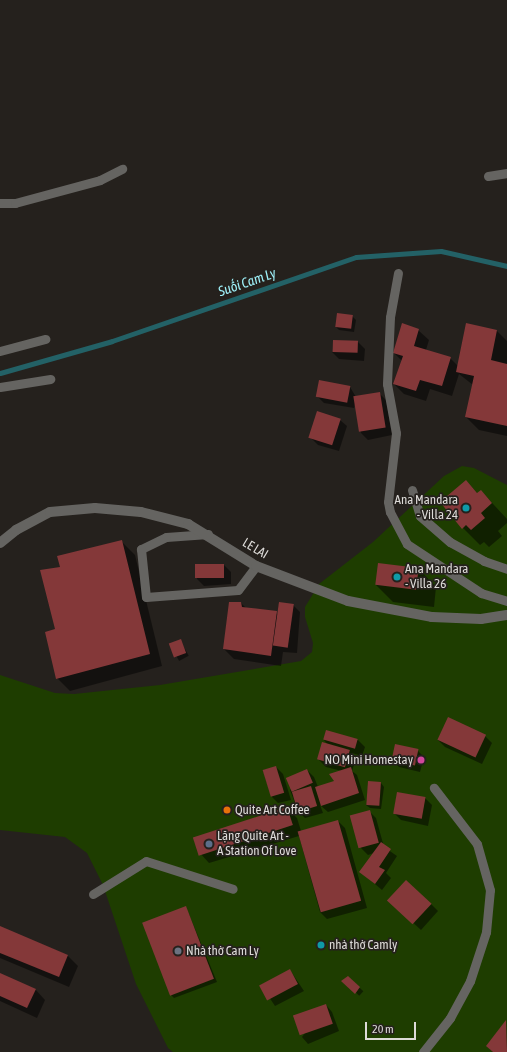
<!DOCTYPE html>
<meta charset="utf-8">
<style>
body{margin:0}
#map{position:relative;width:507px;height:1052px;overflow:hidden;background:#25211d;font-family:"Asap Condensed",sans-serif}
div>[style]{position:absolute}
.green>*{inset:0;background:#1e3d00}
.shadow>*{inset:0;background:#0007;transform-origin:0 0}
.stream>*{height:5px;margin:-2.5px;padding:0 2.5px;transform-origin:2.5px;border-radius:2.5px;background:#236166}
.building>*{inset:0;background:#843839;transform-origin:0 0}
.lane>*{height:9px;margin:-4.5px;padding:0 4.5px;transform-origin:4.5px;border-radius:4.5px;background:#656461}
.street>*{height:10px;margin:-5px;padding:0 5px;transform-origin:5px;border-radius:5px;background:#656461}
.dots>*{width:11px;height:11px;translate:-50% -50%;box-sizing:border-box;border:2px solid #25211d;border-radius:50%}
span{translate:-50% -50%;white-space:nowrap;text-align:center;line-height:1.15;-webkit-text-stroke:3.5px #25211d;paint-order:stroke}
.poi-label{font-size:13px;color:#dddbd8}
.right{translate:-100% -50%;text-align:right}
.left{translate:0 -50%;text-align:left}
.street-label{font-size:13px;color:#dddbd8}
.water-label{font-size:14px;color:#9ff2fa;font-style:italic}
.scale{position:absolute;left:365px;top:1022px;width:51px;height:18px;box-sizing:border-box;border:2px solid #dddbd8;border-top:0;padding-left:5px;font-size:12px;line-height:14px;white-space:nowrap;color:#dddbd8;-webkit-text-stroke:3px #25211d;paint-order:stroke}
</style>
<div id="map">
<div class="green">
<div style="clip-path:polygon(462px 466px,474px 468px,507px 485px,507px 1052px,173px 1052px,168px 1048px,136px 984px,103px 885px,87px 853px,65px 837px,0 830px,0 675px,55px 693px,74px 694px,160px 685px,301px 661px,312px 652px,313px 643px,305px 617px,305px 607px,319px 584px,373px 542px,444px 476px)"></div>
</div>
<div class="shadow">
<div style="clip-path:polygon(352px 316px,356px 320px,354px 332px,339px 330px,336px 327px)"></div>
<div style="clip-path:polygon(418px 330px,429px 340px,426px 350px,450px 358px,458px 366px,496px 330px,507px 341px,507px 436px,479px 430px,466px 417px,473px 385px,459px 374px,452px 396px,430px 389px,426px 401px,404px 394px,394px 384px,402px 361px,394px 353px)"></div>
<div style="clip-path:polygon(358px 342px,365px 349px,364px 361px,339px 359px,332px 352px)"></div>
<div style="clip-path:polygon(350px 387px,356px 397px,379px 393px,386px 400px,392px 435px,368px 440px,361px 433px,355px 404px,354px 408px,324px 403px,317px 396px)"></div>
<div style="clip-path:polygon(340px 420px,347px 426px,339px 451px,318px 445px,311px 438px)"></div>
<div style="clip-path:polygon(466px 481px,478px 494px,481px 491px,507px 519px,507px 523px,498px 531px,502px 536px,489px 547px,484px 542px,480px 545px,463px 528px)"></div>
<div style="clip-path:polygon(122px 542px,135px 555px,162px 666px,70px 691px,57px 678px,61px 567px)"></div>
<div style="clip-path:polygon(224px 565px,231px 572px,231px 584px,204px 586px,197px 579px,196px 566px)"></div>
<div style="clip-path:polygon(419px 569px,436px 587px,434px 607px,393px 602px,376px 585px)"></div>
<div style="clip-path:polygon(241px 603px,247px 609px,279px 614px,293px 605px,300px 612px,297px 653px,283px 652px,281px 666px,234px 659px,224px 649px)"></div>
<div style="left:180px;top:640px;width:18px;height:11px;rotate:61deg"></div>
<div style="clip-path:polygon(485px 736px,492px 743px,482px 764px,445px 747px,438px 740px)"></div>
<div style="clip-path:polygon(324px 740px,358px 740px,365px 747px,362px 756px,352px 753px,356px 758px,352px 771px,357px 775px,365px 800px,328px 812px,320px 805px,323px 813px,305px 818px,298px 811px,290px 790px,307px 770px,314px 777px,318px 787px,335px 782px,342px 771px,326px 767px,319px 760px,328px 745px)"></div>
<div style="clip-path:polygon(417px 750px,424px 757px,420px 772px,399px 767px,392px 760px)"></div>
<div style="clip-path:polygon(276px 767px,283px 774px,291px 800px,278px 803px,271px 796px,263px 770px)"></div>
<div style="clip-path:polygon(381px 783px,384px 787px,381px 809px,370px 808px,366px 805px)"></div>
<div style="clip-path:polygon(425px 798px,432px 805px,428px 826px,401px 820px,394px 813px)"></div>
<div style="clip-path:polygon(287px 808px,297px 818px,301px 831px,338px 821px,345px 828px,367px 908px,327px 919px,320px 912px,299px 836px,209px 863px,199px 852px)"></div>
<div style="clip-path:polygon(369px 811px,376px 818px,384px 847px,397px 856px,386px 873px,391px 878px,382px 890px,361px 872px,374px 853px,368px 855px,361px 848px)"></div>
<div style="clip-path:polygon(431px 904px,438px 911px,421px 930px,395px 906px)"></div>
<div style="clip-path:polygon(186px 907px,217px 982px,174px 998px,171px 995px)"></div>
<div style="clip-path:polygon(0 927px,67px 955px,78px 966px,69px 987px,0 958px)"></div>
<div style="clip-path:polygon(290px 970px,304px 991px,275px 1006px,261px 985px)"></div>
<div style="clip-path:polygon(0 974px,35px 989px,45px 1000px,37px 1018px,0 1001px)"></div>
<div style="left:348px;top:977px;width:21px;height:6px;rotate:43deg"></div>
<div style="clip-path:polygon(326px 1005px,332px 1012px,339px 1031px,308px 1044px,302px 1037px)"></div>
<div style="clip-path:polygon(506px 1022px,507px 1052px,493px 1052px,487px 1046px)"></div>
</div>
<div class="stream">
<div style="left:0;top:373px;width:116px;rotate:-15.9deg"></div>
<div style="left:112px;top:341px;width:258px;rotate:-19deg"></div>
<div style="left:356px;top:257px;width:85px;rotate:-4deg"></div>
<div style="left:441px;top:251px;width:68px;rotate:12.8deg"></div>
</div>
<div class="building">
<div style="left:337px;top:313px;width:16px;height:14px;rotate:7deg"></div>
<div style="clip-path:polygon(402px 323px,419px 329px,414px 346px,451px 357px,442px 386px,420px 380px,416px 391px,393px 384px,403px 356px,393px 353px)"></div>
<div style="clip-path:polygon(466px 323px,497px 330px,491px 360px,507px 364px,507px 426px,465px 417px,474px 376px,456px 372px)"></div>
<div style="left:333px;top:340px;width:25px;height:12px;rotate:2deg"></div>
<div style="left:319px;top:380px;width:32px;height:17px;rotate:11deg"></div>
<div style="left:380px;top:392px;width:36px;height:27px;rotate:81deg"></div>
<div style="left:317px;top:411px;width:25px;height:28px;rotate:18deg"></div>
<div style="clip-path:polygon(466px 480px,477px 493px,481px 490px,492px 503px,481px 513px,485px 518px,471px 530px,466px 525px,462px 529px,440px 502px)"></div>
<div style="clip-path:polygon(122px 540px,150px 654px,56px 679px,45px 632px,55px 629px,40px 570px,60px 567px,57px 556px)"></div>
<div style="left:378px;top:563px;width:41px;height:22px;rotate:7deg"></div>
<div style="left:224px;top:564px;width:14px;height:29px;rotate:90deg"></div>
<div style="clip-path:polygon(229px 602px,241px 602px,242px 607px,277px 611px,271px 656px,223px 649px)"></div>
<div style="left:279px;top:602px;width:15px;height:44px;rotate:8deg"></div>
<div style="left:181px;top:639px;width:15px;height:13px;rotate:70deg"></div>
<div style="left:448px;top:717px;width:42px;height:25px;rotate:25deg"></div>
<div style="left:326px;top:730px;width:33px;height:10px;rotate:16deg"></div>
<div style="left:322px;top:742px;width:29px;height:18px;rotate:16deg"></div>
<div style="left:395px;top:744px;width:24px;height:17px;rotate:12deg"></div>
<div style="left:276px;top:766px;width:28px;height:14px;rotate:73deg"></div>
<div style="clip-path:polygon(351px 767px,359px 793px,321px 806px,315px 787px,334px 781px,329px 774px)"></div>
<div style="left:307px;top:769px;width:15px;height:23px;rotate:67deg"></div>
<div style="left:368px;top:781px;width:13px;height:24px;rotate:4deg"></div>
<div style="left:311px;top:786px;width:21px;height:20px;rotate:73deg"></div>
<div style="left:397px;top:792px;width:29px;height:22px;rotate:10deg"></div>
<div style="left:287px;top:807px;width:19px;height:99px;rotate:72deg"></div>
<div style="left:370px;top:810px;width:34px;height:21px;rotate:75deg"></div>
<div style="left:338px;top:820px;width:84px;height:42px;rotate:74deg"></div>
<div style="clip-path:polygon(381px 842px,391px 849px,379px 867px,385px 870px,375px 884px,359px 872px)"></div>
<div style="left:406px;top:880px;width:35px;height:28px;rotate:43deg"></div>
<div style="left:186px;top:906px;width:78px;height:47px;rotate:69deg"></div>
<div style="clip-path:polygon(0 926px,68px 955px,59px 977px,0 953px)"></div>
<div style="left:290px;top:969px;width:17px;height:35px;rotate:62deg"></div>
<div style="clip-path:polygon(0 973px,36px 989px,27px 1008px,0 996px)"></div>
<div style="clip-path:polygon(348px 976px,360px 987px,355px 994px,341px 981px)"></div>
<div style="left:326px;top:1004px;width:21px;height:35px;rotate:71deg"></div>
<div style="clip-path:polygon(506px 1020px,507px 1052px,493px 1052px,486px 1046px)"></div>
</div>
<div class="lane">
<div style="left:488px;top:176px;width:19px;rotate:-9deg"></div>
<div style="left:0;top:203px;width:15px"></div>
<div style="left:15px;top:203px;width:88px;rotate:-15.1deg"></div>
<div style="left:100px;top:180px;width:25px;rotate:-27deg"></div>
<div style="left:398px;top:273px;width:45px;rotate:100.3deg"></div>
<div style="left:390px;top:317px;width:67px;rotate:92.6deg"></div>
<div style="left:387px;top:384px;width:50px;rotate:79.6deg"></div>
<div style="left:396px;top:433px;width:69px;rotate:96.6deg"></div>
<div style="left:388px;top:502px;width:10px;rotate:79deg"></div>
<div style="left:390px;top:512px;width:36px;rotate:62deg"></div>
<div style="left:407px;top:544px;width:89px;rotate:33.5deg"></div>
<div style="left:481px;top:593px;width:27px;rotate:17deg"></div>
<div style="left:0;top:351px;width:47px;rotate:-14.9deg"></div>
<div style="left:0;top:387px;width:51px;rotate:-9.1deg"></div>
<div style="left:412px;top:490px;width:27px;rotate:73deg"></div>
<div style="left:420px;top:516px;width:40px;rotate:41deg"></div>
<div style="left:450px;top:542px;width:39px;rotate:29deg"></div>
<div style="left:484px;top:561px;width:24px;rotate:19deg"></div>
<div style="left:208px;top:534px;width:42px;rotate:175.9deg"></div>
<div style="left:166px;top:537px;width:28px;rotate:154deg"></div>
<div style="left:141px;top:549px;width:48px;rotate:84.1deg"></div>
<div style="left:146px;top:597px;width:92px;rotate:-4.4deg"></div>
<div style="left:238px;top:590px;width:30px;rotate:-53deg"></div>
<div style="left:93px;top:894px;width:62px;rotate:-31.9deg"></div>
<div style="left:146px;top:861px;width:91px;rotate:17.8deg"></div>
<div style="left:423px;top:1052px;width:43px;rotate:-51.5deg"></div>
<div style="left:450px;top:1018px;width:42px;rotate:-61.6deg"></div>
<div style="left:470px;top:981px;width:52px;rotate:-71.9deg"></div>
<div style="left:486px;top:932px;width:42px;rotate:-84.6deg"></div>
<div style="left:490px;top:890px;width:48px;rotate:-105.8deg"></div>
<div style="left:477px;top:844px;width:71px;rotate:-127.5deg"></div>
</div>
<div class="street">
<div style="left:0;top:543px;width:21px;rotate:-39deg"></div>
<div style="left:16px;top:530px;width:38px;rotate:-28deg"></div>
<div style="left:50px;top:512px;width:45px;rotate:-5.1deg"></div>
<div style="left:95px;top:508px;width:46px;rotate:5deg"></div>
<div style="left:141px;top:512px;width:49px;rotate:14.3deg"></div>
<div style="left:188px;top:524px;width:80px;rotate:31.7deg"></div>
<div style="left:256px;top:566px;width:98px;rotate:20.8deg"></div>
<div style="left:348px;top:601px;width:86px;rotate:10.8deg"></div>
<div style="left:432px;top:617px;width:49px;rotate:2.3deg"></div>
<div style="left:481px;top:619px;width:26px;rotate:-9deg"></div>
</div>
<div class="dots">
<div style="left:466px;top:508px;background:#0f9aa8"></div>
<div style="left:397px;top:577px;background:#0f9aa8"></div>
<div style="left:421px;top:760px;background:#d1479c"></div>
<div style="left:227px;top:810px;background:#e8710a"></div>
<div style="left:209px;top:844px;background:#5c6f8a"></div>
<div style="left:321px;top:945px;background:#0f9aa8"></div>
<div style="left:178px;top:951px;background:#6b7280"></div>
</div>
<div class="poi-label">
<span class="right" style="left:458px;top:508px">Ana Mandara<br>- Villa 24</span>
<span class="left" style="left:405px;top:577px">Ana Mandara<br>- Villa 26</span>
<span class="right" style="left:413px;top:760px">NO Mini Homestay</span>
<span class="left" style="left:235px;top:810px">Quite Art Coffee</span>
<span class="left" style="left:217px;top:844px">Lặng Quite Art -<br>A Station Of Love</span>
<span class="left" style="left:329px;top:945px">nhà thờ Camly</span>
<span class="left" style="left:186px;top:951px">Nhà thờ Cam Ly</span>
</div>
<div class="street-label">
<span style="left:255px;top:549px;rotate:31deg">LE LAI</span>
</div>
<div class="water-label">
<span style="left:247px;top:282px;rotate:-19deg">Suối Cam Ly</span>
</div>
<div class="scale">20 m</div>
</div>
